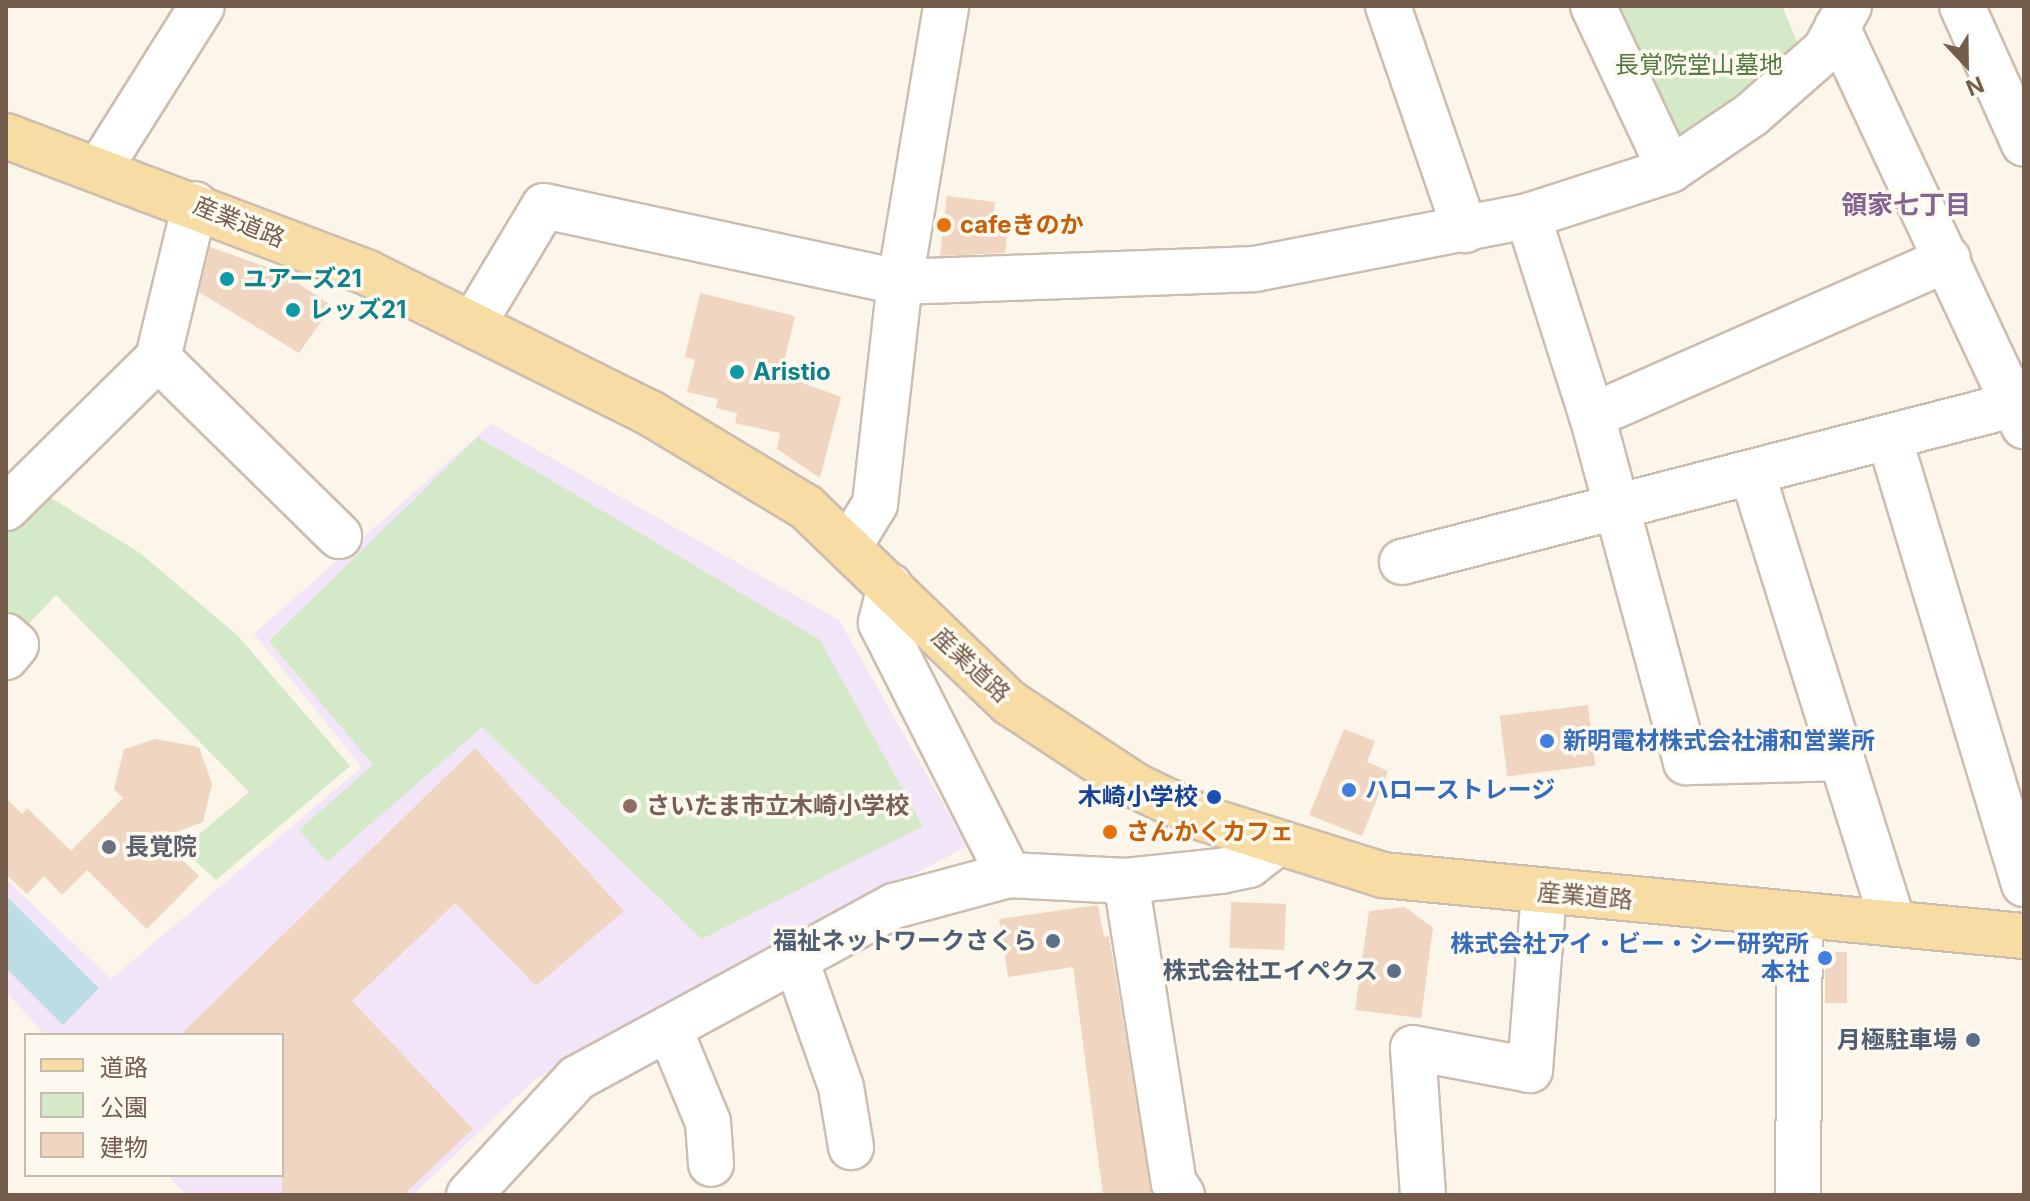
<!DOCTYPE html>
<meta charset="utf-8">
<style>
body{margin:0}
#map{position:relative;width:2030px;height:1201px;overflow:hidden;background:#fcf5e9;font-family:Inter,"Noto Sans JP",sans-serif}
div>[style]{position:absolute}
.education>*{inset:0;background:#f2e5f8}
.green>*{inset:0;background:#d3e9c7}
.water>*{inset:0;background:#bddde5}
.building>*{inset:0;background:#f0d6c1;transform-origin:0 0}
.roads{filter:drop-shadow(2px 0 #cdbdaf) drop-shadow(-2px 0 #cdbdaf) drop-shadow(0 2px #cdbdaf) drop-shadow(0 -2px #cdbdaf)}
.minor>*{height:44px;margin:-22px;padding:0 22px;transform-origin:22px;border-radius:22px;background:#fff}
.major>*{height:44px;margin:-22px;padding:0 22px;transform-origin:22px;border-radius:22px;background:#f7dca4}
.dots>*{width:22px;height:22px;translate:-50% -50%;box-sizing:border-box;border:4px solid #fef9ef;border-radius:50%}
span{translate:-50% -50%;white-space:nowrap;text-align:center;line-height:1.15;-webkit-text-stroke:7px #fef9ef;paint-order:stroke}
.park-label{font-size:24px;color:#537a45}
.street-label{font-size:24px;color:#755d4d}
.food-label{font-size:24px;color:#c56008;font-weight:700}
.left{translate:0 -50%;text-align:left}
.culture-label{font-size:24px;color:#0d838f;font-weight:700}
.shop-label{font-size:24px;color:#366cbe;font-weight:700}
.right{translate:-100% -50%;text-align:right}
.transit-label{font-size:24px;color:#164399;font-weight:700}
.education-label{font-size:24px;color:#785e54;font-weight:700}
.worship-label{font-size:24px;color:#5b616d;font-weight:700}
.service-label{font-size:24px;color:#4e5e75;font-weight:700}
.neighbourhood-label{font-size:26px;color:#846591;font-weight:700}
.frame{position:absolute;inset:0;border:8px solid #755d4d;pointer-events:none}
.legend{position:absolute;left:24px;top:1033px;width:260px;height:144px;box-sizing:border-box;background:#fef9ef;border:2px solid #c7bbae;margin:0;padding:10px 14px;list-style:none;font-size:24px;color:#755d4d}
.legend li{display:flex;align-items:center;gap:16px;height:40px}
.legend b{width:40px;border:2px solid #c7bbae}
.north{position:absolute;left:1926px;top:24px;width:80px;height:80px;-webkit-text-stroke:6px #fef9ef;paint-order:stroke;rotate:158deg;font-size:22px;font-weight:700;line-height:32px;text-align:center;color:#755d4d}
.north::after{content:'';display:block;margin:auto;width:28px;height:36px;background:#755d4d;clip-path:polygon(50% 0,100% 100%,50% 72%,0 100%)}
</style>
<div id="map">
<div class="education">
<div style="clip-path:polygon(491px 424px,839px 620px,967px 846px,533px 1081px,413px 1195px,186px 1195px,168px 1175px,282px 1175px,282px 1035px,45px 1035px,6px 991px,6px 879px,111px 979px,362px 767px,254px 634px)"></div>
</div>
<div class="green">
<div style="clip-path:polygon(1609px 6px,1782px 6px,1802px 54px,1685px 147px,1665px 139px)"></div>
<div style="clip-path:polygon(478px 437px,820px 640px,923px 826px,702px 939px,482px 727px,327px 862px,299px 830px,373px 765px,269px 641px)"></div>
<div style="clip-path:polygon(38px 490px,140px 553px,237px 635px,350px 766px,216px 880px,182px 849px,249px 792px,56px 595px,17px 636px,6px 625px,6px 525px)"></div>
</div>
<div class="water">
<div style="clip-path:polygon(6px 896px,99px 988px,63px 1025px,6px 968px)"></div>
</div>
<div class="building">
<div style="clip-path:polygon(947px 196px,995px 202px,993px 219px,1009px 221px,1005px 253px,940px 256px)"></div>
<div style="clip-path:polygon(210px 247px,283px 273px,332px 306px,299px 353px,199px 292px)"></div>
<div style="clip-path:polygon(700px 293px,795px 316px,781px 375px,841px 397px,820px 478px,777px 449px,780px 433px,735px 423px,737px 413px,716px 408px,718px 399px,687px 392px,695px 360px,685px 357px)"></div>
<div style="left:1588px;top:705px;width:61px;height:89px;rotate:83deg"></div>
<div style="clip-path:polygon(1344px 729px,1375px 741px,1367px 762px,1388px 771px,1362px 836px,1309px 815px)"></div>
<div style="clip-path:polygon(156px 739px,199px 747px,212px 784px,203px 822px,160px 838px,199px 876px,147px 929px,87px 870px,62px 895px,44px 876px,27px 894px,6px 874px,6px 798px,22px 814px,27px 808px,71px 851px,123px 798px,114px 789px,124px 749px)"></div>
<div style="clip-path:polygon(475px 748px,624px 911px,536px 986px,455px 903px,352px 1001px,473px 1129px,403px 1195px,282px 1195px,282px 1035px,180px 1035px)"></div>
<div style="left:1231px;top:902px;width:55px;height:46px;rotate:2deg"></div>
<div style="clip-path:polygon(1098px 905px,1104px 937px,1109px 936px,1152px 1195px,1103px 1195px,1073px 967px,1008px 977px,999px 919px)"></div>
<div style="clip-path:polygon(1405px 907px,1433px 928px,1421px 1018px,1355px 1010px,1369px 911px)"></div>
<div style="left:1825px;top:952px;width:22px;height:51px"></div>
</div>
<div class="roads">
<div class="minor">
<div style="left:1388px;top:6px;width:237px;rotate:71deg"></div>
<div style="left:1593px;top:6px;width:181px;rotate:64.8deg"></div>
<div style="left:1962px;top:6px;width:151px;rotate:65.8deg"></div>
<div style="left:1837px;top:27px;width:441px;rotate:64.9deg"></div>
<div style="left:100px;top:168px;width:191px;rotate:-57.8deg"></div>
<div style="left:1528px;top:216px;width:210px;rotate:72.3deg"></div>
<div style="left:475px;top:321px;width:134px;rotate:-59deg"></div>
<div style="left:544px;top:206px;width:364px;rotate:12.1deg"></div>
<div style="left:900px;top:282px;width:355px;rotate:-2.1deg"></div>
<div style="left:1255px;top:269px;width:278px;rotate:-11deg"></div>
<div style="left:1528px;top:216px;width:149px;rotate:-17.9deg"></div>
<div style="left:1670px;top:170px;width:98px;rotate:-34.2deg"></div>
<div style="left:1751px;top:115px;width:98px;rotate:-41.3deg"></div>
<div style="left:1825px;top:50px;width:50px;rotate:-61.4deg"></div>
<div style="left:158px;top:358px;width:254px;rotate:44.5deg"></div>
<div style="left:1889px;top:437px;width:467px;rotate:73.2deg"></div>
<div style="left:1753px;top:476px;width:467px;rotate:72.6deg"></div>
<div style="left:6px;top:508px;width:214px;rotate:-44.6deg"></div>
<div style="left:158px;top:358px;width:158px;rotate:-76.5deg"></div>
<div style="left:850px;top:545px;width:48px;rotate:-58.6deg"></div>
<div style="left:875px;top:504px;width:223px;rotate:-83.6deg"></div>
<div style="left:900px;top:282px;width:280px;rotate:-80.5deg"></div>
<div style="left:1402px;top:562px;width:642px;rotate:-14.43deg"></div>
<div style="left:890px;top:586px;width:38px;rotate:104deg"></div>
<div style="left:881px;top:623px;width:283px;rotate:63.1deg"></div>
<div style="left:6px;top:636px;width:13px;rotate:42deg"></div>
<div style="left:16px;top:645px;width:16px;rotate:130deg"></div>
<div style="left:1841px;top:758px;width:155px;rotate:178.5deg"></div>
<div style="left:1686px;top:762px;width:359px;rotate:-105.2deg"></div>
<div style="left:1592px;top:416px;width:389px;rotate:-23.8deg"></div>
<div style="left:1126px;top:881px;width:306px;rotate:81deg"></div>
<div style="left:1174px;top:1183px;width:14px;rotate:56deg"></div>
<div style="left:796px;top:960px;width:135px;rotate:70.5deg"></div>
<div style="left:841px;top:1087px;width:61px;rotate:80.5deg"></div>
<div style="left:669px;top:1028px;width:102px;rotate:67.5deg"></div>
<div style="left:708px;top:1122px;width:42px;rotate:85.9deg"></div>
<div style="left:469px;top:1195px;width:159px;rotate:-47.3deg"></div>
<div style="left:577px;top:1078px;width:361px;rotate:-28.5deg"></div>
<div style="left:894px;top:906px;width:119px;rotate:-15.1deg"></div>
<div style="left:1009px;top:875px;width:117px;rotate:2.9deg"></div>
<div style="left:1126px;top:881px;width:96px;rotate:-6deg"></div>
<div style="left:1221px;top:871px;width:29px;rotate:-12deg"></div>
<div style="left:1249px;top:865px;width:31px;rotate:-38deg"></div>
<div style="left:1423px;top:1195px;width:147px;rotate:-93.9deg"></div>
<div style="left:1413px;top:1048px;width:119px;rotate:10.6deg"></div>
<div style="left:1530px;top:1070px;width:178px;rotate:-85.5deg"></div>
<div style="left:1798px;top:1195px;width:280px;rotate:-89.6deg"></div>
</div>
<div class="major">
<div style="left:6px;top:136px;width:387px;rotate:20.7deg"></div>
<div style="left:368px;top:273px;width:315px;rotate:26.4deg"></div>
<div style="left:650px;top:413px;width:182px;rotate:31.1deg"></div>
<div style="left:806px;top:507px;width:283px;rotate:43.9deg"></div>
<div style="left:1010px;top:703px;width:151px;rotate:33.4deg"></div>
<div style="left:1136px;top:786px;width:76px;rotate:25.6deg"></div>
<div style="left:1205px;top:819px;width:187px;rotate:17.5deg"></div>
<div style="left:1383px;top:875px;width:644px;rotate:5.44deg"></div>
</div>
</div>
<div class="dots">
<div style="left:944px;top:225px;background:#e8710a"></div>
<div style="left:227px;top:279px;background:#0f9aa8"></div>
<div style="left:293px;top:310px;background:#0f9aa8"></div>
<div style="left:737px;top:372px;background:#0f9aa8"></div>
<div style="left:1547px;top:741px;background:#3f7fe0"></div>
<div style="left:1349px;top:790px;background:#3f7fe0"></div>
<div style="left:1214px;top:797px;background:#1a4fb4"></div>
<div style="left:630px;top:806px;background:#8d6e63"></div>
<div style="left:1110px;top:832px;background:#e8710a"></div>
<div style="left:109px;top:847px;background:#6b7280"></div>
<div style="left:1053px;top:941px;background:#5c6f8a"></div>
<div style="left:1825px;top:958px;background:#3f7fe0"></div>
<div style="left:1394px;top:971px;background:#5c6f8a"></div>
<div style="left:1973px;top:1040px;background:#5c6f8a"></div>
</div>
<div class="park-label">
<span style="left:1699px;top:65px">長覚院堂山墓地</span>
</div>
<div class="street-label">
<span style="left:239px;top:222px;rotate:22deg">産業道路</span>
<span style="left:971px;top:665px;rotate:43deg">産業道路</span>
<span style="left:1585px;top:896px;rotate:5deg">産業道路</span>
</div>
<div class="food-label">
<span class="left" style="left:960px;top:225px">cafeきのか</span>
<span class="left" style="left:1126px;top:832px">さんかくカフェ</span>
</div>
<div class="culture-label">
<span class="left" style="left:243px;top:279px">ユアーズ21</span>
<span class="left" style="left:309px;top:310px">レッズ21</span>
<span class="left" style="left:753px;top:372px">Aristio</span>
</div>
<div class="shop-label">
<span class="left" style="left:1563px;top:741px">新明電材株式会社浦和営業所</span>
<span class="left" style="left:1365px;top:790px">ハローストレージ</span>
<span class="right" style="left:1809px;top:958px">株式会社アイ・ビー・シー研究所<br>本社</span>
</div>
<div class="transit-label">
<span class="right" style="left:1198px;top:797px">木崎小学校</span>
</div>
<div class="education-label">
<span class="left" style="left:646px;top:806px">さいたま市立木崎小学校</span>
</div>
<div class="worship-label">
<span class="left" style="left:125px;top:847px">長覚院</span>
</div>
<div class="service-label">
<span class="right" style="left:1037px;top:941px">福祉ネットワークさくら</span>
<span class="right" style="left:1378px;top:971px">株式会社エイペクス</span>
<span class="right" style="left:1957px;top:1040px">月極駐車場</span>
</div>
<div class="neighbourhood-label">
<span style="left:1906px;top:205px">領家七丁目</span>
</div>
<div class="frame"></div>
<ul class="legend">
<li><b style="height:10px;background:#f7dca4"></b>道路</li>
<li><b style="height:22px;background:#d3e9c7"></b>公園</li>
<li><b style="height:22px;background:#f0d6c1"></b>建物</li>
</ul>
<div class="north">N</div>
</div>
